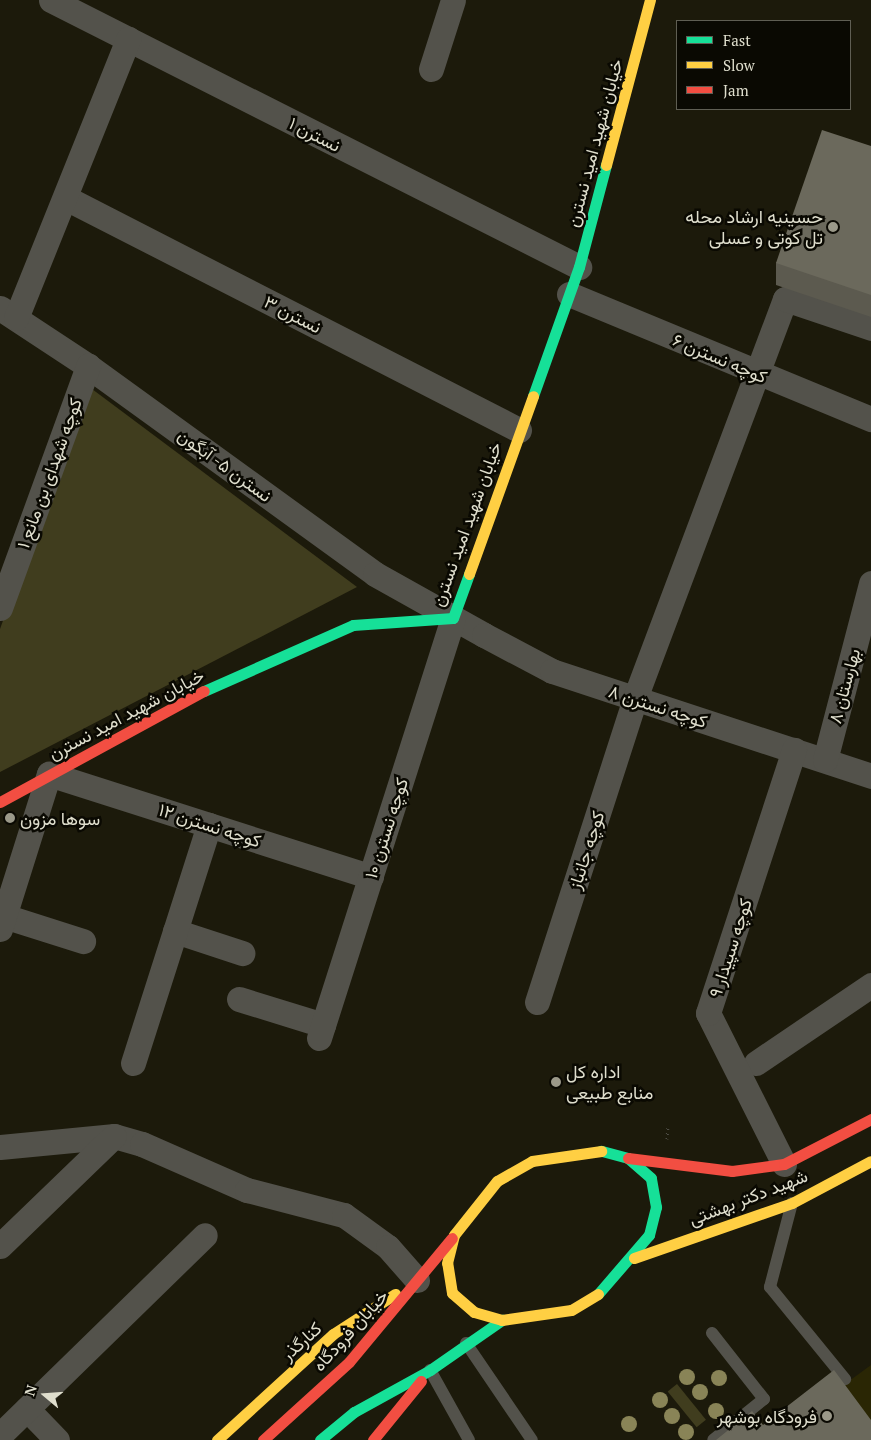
<!DOCTYPE html>
<meta charset="utf-8">
<style>
body{margin:0}
#map{position:relative;width:871px;height:1440px;overflow:hidden;background:#1c1a0b;font-family:"PT Serif",Vazirmatn,serif}
div>[style]{position:absolute}
.built>*{inset:0;background:#2a2604}
.green>*{inset:0;background:#403d1e;transform-origin:0 0}
.path>*{height:3px;margin-top:-1.5px;transform-origin:0;background:repeating-linear-gradient(90deg,#4f4e47 0 1px,transparent 0 5px)}
.lane>*{height:12px;margin:-6px;padding:0 6px;transform-origin:6px;border-radius:6px;background:#53524b}
.street>*{height:25px;margin:-12.5px;padding:0 12.5px;transform-origin:12.5px;border-radius:12.5px;background:#53524b}
.fast>*{height:11px;margin:-5.5px;padding:0 5.5px;transform-origin:5.5px;border-radius:5.5px;background:#16e098}
.slow>*{height:11px;margin:-5.5px;padding:0 5.5px;transform-origin:5.5px;border-radius:5.5px;background:#ffcf43}
.jam>*{height:11px;margin:-5.5px;padding:0 5.5px;transform-origin:5.5px;border-radius:5.5px;background:#f24e42}
.trees>*{width:16px;height:16px;margin:-8px;border-radius:50%;background:#898457}
.wall>*{inset:0;background:#5c5a4f}
.building>*{inset:0;background:#6b695c}
.dots>*{width:14px;height:14px;translate:-50% -50%;box-sizing:border-box;border:2px solid #0a0902;border-radius:50%}
span{translate:-50% -50%;white-space:nowrap;text-align:center;line-height:1.15;-webkit-text-stroke:5px #0a0902;paint-order:stroke}
.street-label{font-size:18px;color:#dfdecd}
.poi-label{font-size:18px;color:#dfdecd}
.right{translate:-100% -50%;text-align:right}
.left{translate:0 -50%;text-align:left}
.legend{position:absolute;left:676px;top:20px;width:175px;height:90px;box-sizing:border-box;background:#0a0902;border:1px solid #5f5e53;margin:0;padding:6px 9px;list-style:none;font-size:15px;color:#dfdecd}
.legend li{display:flex;align-items:center;gap:10px;height:25px}
.legend b{width:25px;border:1px solid #5f5e53}
.north{position:absolute;left:20px;top:1370px;width:50px;height:50px;-webkit-text-stroke:4px #0a0902;paint-order:stroke;rotate:288deg;font-size:14px;font-weight:700;line-height:20px;text-align:center;color:#dfdecd}
.north::after{content:'';display:block;margin:auto;width:18px;height:22px;background:#dfdecd;clip-path:polygon(50% 0,100% 100%,50% 72%,0 100%)}
</style>
<div id="map">
<div class="built">
<div style="clip-path:polygon(871px 1365px,871px 1440px,771px 1440px,834px 1392px)"></div>
</div>
<div class="green">
<div style="clip-path:polygon(88px 386px,357px 587px,0 772px,0 629px)"></div>
<div style="left:677px;top:1384px;width:46px;height:12px;rotate:51deg"></div>
</div>
<div class="path">
<div style="left:667px;top:1139px;width:14px;rotate:-86deg"></div>
</div>
<div class="lane">
<div style="left:792px;top:1203px;width:87px;rotate:104.7deg"></div>
<div style="left:770px;top:1287px;width:119px;rotate:50.8deg"></div>
<div style="left:712px;top:1333px;width:84px;rotate:51.8deg"></div>
<div style="left:764px;top:1399px;width:65px;rotate:141.2deg"></div>
<div style="left:466px;top:1343px;width:117px;rotate:55.8deg"></div>
<div style="left:430px;top:1370px;width:80px;rotate:60.9deg"></div>
</div>
<div class="street">
<div style="left:51px;top:0;width:592px;rotate:26.82deg"></div>
<div style="left:431px;top:69px;width:72px;rotate:-72.3deg"></div>
<div style="left:66px;top:198px;width:509px;rotate:27.12deg"></div>
<div style="left:569px;top:294px;width:327px;rotate:22.5deg"></div>
<div style="left:0;top:308px;width:105px;rotate:33.4deg"></div>
<div style="left:88px;top:366px;width:354px;rotate:35.9deg"></div>
<div style="left:375px;top:574px;width:125px;rotate:29.2deg"></div>
<div style="left:484px;top:635px;width:77px;rotate:27.9deg"></div>
<div style="left:552px;top:671px;width:336px;rotate:18.2deg"></div>
<div style="left:16px;top:318px;width:301px;rotate:-68.1deg"></div>
<div style="left:0;top:608px;width:258px;rotate:-70deg"></div>
<div style="left:825px;top:760px;width:183px;rotate:-75.4deg"></div>
<div style="left:4px;top:916px;width:83px;rotate:17.6deg"></div>
<div style="left:0;top:929px;width:163px;rotate:-72.5deg"></div>
<div style="left:49px;top:774px;width:338px;rotate:17.7deg"></div>
<div style="left:175px;top:931px;width:71px;rotate:18.2deg"></div>
<div style="left:239px;top:999px;width:88px;rotate:17.2deg"></div>
<div style="left:537px;top:1002px;width:319px;rotate:-72.1deg"></div>
<div style="left:635px;top:698px;width:426px;rotate:-69.4deg"></div>
<div style="left:785px;top:299px;width:91px;rotate:18.6deg"></div>
<div style="left:319px;top:1038px;width:441px;rotate:-72.3deg"></div>
<div style="left:133px;top:1063px;width:250px;rotate:-72.3deg"></div>
<div style="left:756px;top:1063px;width:139px;rotate:-34.1deg"></div>
<div style="left:0;top:1147px;width:115px;rotate:-5.5deg"></div>
<div style="left:114px;top:1136px;width:29px;rotate:16deg"></div>
<div style="left:142px;top:1144px;width:115px;rotate:23.7deg"></div>
<div style="left:247px;top:1190px;width:100px;rotate:14.5deg"></div>
<div style="left:344px;top:1215px;width:54px;rotate:36deg"></div>
<div style="left:388px;top:1247px;width:44px;rotate:48.7deg"></div>
<div style="left:784px;top:1164px;width:169px;rotate:-116.7deg"></div>
<div style="left:708px;top:1013px;width:277px;rotate:-71.9deg"></div>
<div style="left:0;top:1246px;width:158px;rotate:-44deg"></div>
<div style="left:27px;top:1409px;width:43px;rotate:45.9deg"></div>
<div style="left:0;top:1435px;width:286px;rotate:-44.3deg"></div>
</div>
<div class="fast">
<div style="left:533px;top:396px;width:137px;rotate:-70.4deg"></div>
<div style="left:579px;top:267px;width:106px;rotate:-75.2deg"></div>
<div style="left:204px;top:691px;width:163px;rotate:-23.9deg"></div>
<div style="left:353px;top:625px;width:100px;rotate:-4deg"></div>
<div style="left:453px;top:618px;width:47px;rotate:-70deg"></div>
<div style="left:598px;top:1294px;width:78px;rotate:-49.2deg"></div>
<div style="left:649px;top:1235px;width:29px;rotate:-76deg"></div>
<div style="left:656px;top:1207px;width:29px;rotate:-100deg"></div>
<div style="left:651px;top:1178px;width:30px;rotate:-139deg"></div>
<div style="left:628px;top:1158px;width:28px;rotate:-165deg"></div>
<div style="left:320px;top:1440px;width:44px;rotate:-39.5deg"></div>
<div style="left:354px;top:1412px;width:87px;rotate:-28.9deg"></div>
<div style="left:430px;top:1370px;width:88px;rotate:-34.8deg"></div>
</div>
<div class="slow">
<div style="left:606px;top:165px;width:171px;rotate:-75.1deg"></div>
<div style="left:469px;top:574px;width:189px;rotate:-70.2deg"></div>
<div style="left:634px;top:1258px;width:167px;rotate:-19.2deg"></div>
<div style="left:792px;top:1203px;width:89px;rotate:-28deg"></div>
<div style="left:598px;top:1294px;width:31px;rotate:149deg"></div>
<div style="left:571px;top:1310px;width:70px;rotate:171.8deg"></div>
<div style="left:502px;top:1320px;width:29px;rotate:-164deg"></div>
<div style="left:474px;top:1312px;width:29px;rotate:-139deg"></div>
<div style="left:452px;top:1293px;width:30px;rotate:-99deg"></div>
<div style="left:447px;top:1263px;width:29px;rotate:-76deg"></div>
<div style="left:454px;top:1235px;width:69px;rotate:-51.5deg"></div>
<div style="left:497px;top:1181px;width:40px;rotate:-29.7deg"></div>
<div style="left:532px;top:1161px;width:70px;rotate:-8.2deg"></div>
<div style="left:217px;top:1440px;width:157px;rotate:-42.4deg"></div>
<div style="left:333px;top:1334px;width:74px;rotate:-32.8deg"></div>
</div>
<div class="jam">
<div style="left:0;top:802px;width:232px;rotate:-28.6deg"></div>
<div style="left:628px;top:1158px;width:105px;rotate:7.1deg"></div>
<div style="left:732px;top:1171px;width:52px;rotate:-7.7deg"></div>
<div style="left:784px;top:1164px;width:98px;rotate:-27.3deg"></div>
<div style="left:263px;top:1440px;width:116px;rotate:-42.2deg"></div>
<div style="left:349px;top:1362px;width:161px;rotate:-50.3deg"></div>
<div style="left:373px;top:1440px;width:76px;rotate:-50.9deg"></div>
</div>
<div class="trees">
<div style="left:687px;top:1377px"></div>
<div style="left:719px;top:1378px"></div>
<div style="left:700px;top:1392px"></div>
<div style="left:660px;top:1400px"></div>
<div style="left:716px;top:1411px"></div>
<div style="left:672px;top:1416px"></div>
<div style="left:629px;top:1424px"></div>
<div style="left:686px;top:1432px"></div>
</div>
<div class="wall">
<div style="clip-path:polygon(871px 146px,871px 317px,776px 285px,776px 263px)"></div>
</div>
<div class="building">
<div style="clip-path:polygon(822px 130px,871px 146px,871px 295px,776px 263px)"></div>
<div style="clip-path:polygon(834px 1370px,871px 1420px,871px 1440px,716px 1440px,752px 1411px,763px 1425px)"></div>
</div>
<div class="dots">
<div style="left:833px;top:227px;background:#9b9989"></div>
<div style="left:10px;top:818px;background:#9b9989"></div>
<div style="left:556px;top:1082px;background:#9b9989"></div>
<div style="left:827px;top:1416px;background:#9b9989"></div>
</div>
<div class="street-label">
<span style="left:315px;top:134px;rotate:27deg">نسترن ۱</span>
<span style="left:594px;top:143px;rotate:-75deg">خیابان شهید امید نسترن</span>
<span style="left:293px;top:314px;rotate:27deg">نسترن ۳</span>
<span style="left:720px;top:358px;rotate:23deg">کوچه نسترن ۶</span>
<span style="left:225px;top:465px;rotate:36deg">نسترن ۵- آبگون</span>
<span style="left:49px;top:473px;rotate:-70deg">کوچه شهدای بن مانع ۱</span>
<span style="left:466px;top:524px;rotate:-70deg">خیابان شهید امید نسترن</span>
<span style="left:844px;top:686px;rotate:-75deg">بهارستان ۸</span>
<span style="left:658px;top:706px;rotate:18deg">کوچه نسترن ۸</span>
<span style="left:126px;top:714px;rotate:-28deg">خیابان شهید امید نسترن</span>
<span style="left:210px;top:825px;rotate:18deg">کوچه نسترن ۱۲</span>
<span style="left:386px;top:828px;rotate:-72deg">کوچه نسترن ۱۰</span>
<span style="left:586px;top:850px;rotate:-72deg">کوچه جانباز</span>
<span style="left:730px;top:948px;rotate:-72deg">کوچه سپیدار ۹</span>
<span style="left:748px;top:1197px;rotate:-21deg">شهید دکتر بهشتی</span>
<span style="left:350px;top:1330px;rotate:-48deg">خیابان فرودگاه</span>
<span style="left:301px;top:1341px;rotate:-42deg">کنارگذر</span>
</div>
<div class="poi-label">
<span class="right" style="left:823px;top:227px">حسینیه ارشاد محله<br>تل کوتی و عسلی</span>
<span class="left" style="left:20px;top:818px">سوها مزون</span>
<span class="left" style="left:566px;top:1082px">اداره کل<br>منابع طبیعی</span>
<span class="right" style="left:817px;top:1416px">فرودگاه بوشهر</span>
</div>
<ul class="legend">
<li><b style="height:6px;background:#16e098"></b>Fast</li>
<li><b style="height:6px;background:#ffcf43"></b>Slow</li>
<li><b style="height:6px;background:#f24e42"></b>Jam</li>
</ul>
<div class="north">N</div>
</div>
